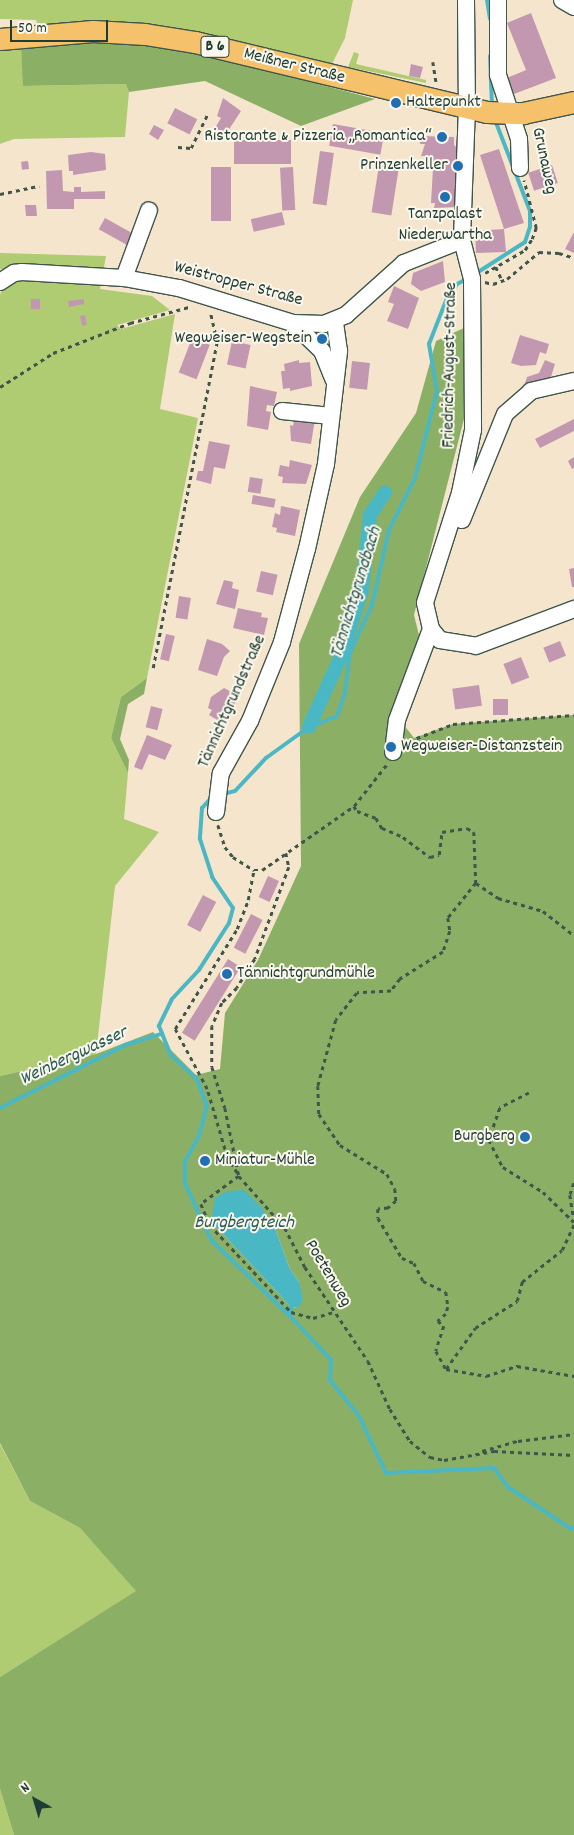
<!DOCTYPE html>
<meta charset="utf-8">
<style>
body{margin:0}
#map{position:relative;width:574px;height:1835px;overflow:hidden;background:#f6e5cd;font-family:Dekko,sans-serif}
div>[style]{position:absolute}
.green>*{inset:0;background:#afcc73}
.forest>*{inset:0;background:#8bb065}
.water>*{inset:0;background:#4ab7c4}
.stream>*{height:4px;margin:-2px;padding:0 2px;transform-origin:2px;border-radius:2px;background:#4ab7c4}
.canal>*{height:14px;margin:-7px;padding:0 7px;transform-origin:7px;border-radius:7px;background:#4ab7c4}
.building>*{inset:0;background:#c298b0;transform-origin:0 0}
.path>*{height:2.5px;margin-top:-1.25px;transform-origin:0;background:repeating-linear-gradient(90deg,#3f564b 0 4px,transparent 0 8px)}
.roads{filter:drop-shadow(1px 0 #3f564b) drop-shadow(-1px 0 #3f564b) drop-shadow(0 1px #3f564b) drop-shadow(0 -1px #3f564b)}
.minor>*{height:16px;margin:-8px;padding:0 8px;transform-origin:8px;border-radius:8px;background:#fff}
.major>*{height:21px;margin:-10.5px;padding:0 10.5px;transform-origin:10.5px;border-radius:10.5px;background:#f5c16b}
.dots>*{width:14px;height:14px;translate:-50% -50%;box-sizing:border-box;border:2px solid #fbf7ec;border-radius:50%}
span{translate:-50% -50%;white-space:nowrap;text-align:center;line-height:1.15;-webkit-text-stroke:4px #fbf7ec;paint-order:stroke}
.shield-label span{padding:1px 4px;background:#fbf7ec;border:1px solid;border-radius:4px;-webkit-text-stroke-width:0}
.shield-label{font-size:16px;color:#1f3d34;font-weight:700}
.street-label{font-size:18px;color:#1f3d34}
.poi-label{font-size:18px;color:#1f3d34}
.left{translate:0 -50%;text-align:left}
.right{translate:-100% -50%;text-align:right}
.water-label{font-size:19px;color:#2a5c58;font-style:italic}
.north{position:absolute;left:10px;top:1775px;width:50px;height:50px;-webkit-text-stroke:4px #fbf7ec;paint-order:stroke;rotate:321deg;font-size:14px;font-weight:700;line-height:20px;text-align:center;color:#1f3d34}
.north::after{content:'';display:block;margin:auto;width:18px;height:22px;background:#1f3d34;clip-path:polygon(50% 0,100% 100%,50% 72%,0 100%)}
.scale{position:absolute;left:10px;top:20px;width:98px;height:22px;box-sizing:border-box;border:2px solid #1f3d34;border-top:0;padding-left:6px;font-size:15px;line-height:18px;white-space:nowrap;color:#1f3d34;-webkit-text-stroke:4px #fbf7ec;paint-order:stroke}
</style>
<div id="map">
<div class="green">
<div style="clip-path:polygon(0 0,353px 0,345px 38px,332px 64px,253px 46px,38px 27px,36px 20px,0 19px)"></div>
<div style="clip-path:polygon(21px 46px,24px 86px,127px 84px,129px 92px,125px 137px,14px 139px,0 144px,0 49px)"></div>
<div style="clip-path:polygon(354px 52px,359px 54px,356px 64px,426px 80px,426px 83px,348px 67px)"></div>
<div style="clip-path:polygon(0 253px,106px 256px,100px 289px,152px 296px,170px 310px,117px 325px,121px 329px,175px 314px,160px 409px,198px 418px,147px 678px,121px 697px,111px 738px,128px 773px,124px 819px,159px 832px,115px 886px,96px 1054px,0 1076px,0 295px,7px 270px,0 269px)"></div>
<div style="clip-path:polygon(0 1444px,30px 1501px,80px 1528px,137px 1591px,0 1677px)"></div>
<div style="clip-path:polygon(0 1789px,14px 1835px,0 1835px)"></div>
</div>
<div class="forest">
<div style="clip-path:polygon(92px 40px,193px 51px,375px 99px,301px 126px,205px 81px,129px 92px,126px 84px,23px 86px,21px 46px)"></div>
<div style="clip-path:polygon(evenodd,466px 327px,467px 407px,414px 615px,419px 635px,400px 720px,414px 738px,453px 724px,574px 715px,574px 1835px,14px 1835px,0 1789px,0 1677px,136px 1591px,80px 1528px,30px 1501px,0 1443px,0 1076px,96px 1054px,153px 1032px,196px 1075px,220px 1069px,225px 1013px,258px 960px,301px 866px,299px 644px,360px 497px,416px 413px,436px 341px,466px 327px,211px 1221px,274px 1226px,290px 1269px,299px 1282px,298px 1308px,291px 1307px,211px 1221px)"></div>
<div style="clip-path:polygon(147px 678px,144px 694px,128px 704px,120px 739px,129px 760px,128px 773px,111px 738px,121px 697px)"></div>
</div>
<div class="water">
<div style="clip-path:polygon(244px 1190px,262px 1208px,274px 1226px,290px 1269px,299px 1282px,303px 1299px,298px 1308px,291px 1307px,211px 1221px,215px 1198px,227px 1191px)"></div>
</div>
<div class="stream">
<div style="left:487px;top:0;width:19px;rotate:81deg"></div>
<div style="left:490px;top:56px;width:50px;rotate:87.7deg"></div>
<div style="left:475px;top:274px;width:59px;rotate:-32.6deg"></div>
<div style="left:525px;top:242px;width:16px;rotate:-72deg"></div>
<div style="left:530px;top:227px;width:16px;rotate:-90deg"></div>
<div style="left:530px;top:211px;width:97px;rotate:-111deg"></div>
<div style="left:223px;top:794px;width:12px;rotate:-14deg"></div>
<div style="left:235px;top:791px;width:45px;rotate:-46.8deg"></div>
<div style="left:266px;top:758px;width:53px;rotate:-35.8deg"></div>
<div style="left:309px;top:727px;width:30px;rotate:-21deg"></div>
<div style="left:337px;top:716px;width:24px;rotate:-71deg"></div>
<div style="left:345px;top:693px;width:40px;rotate:-82.9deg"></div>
<div style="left:350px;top:653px;width:53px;rotate:-65.4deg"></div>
<div style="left:372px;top:605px;width:77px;rotate:-77.2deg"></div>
<div style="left:389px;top:530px;width:58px;rotate:-63.4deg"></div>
<div style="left:415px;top:478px;width:90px;rotate:-75.8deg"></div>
<div style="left:437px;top:391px;width:48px;rotate:-99.7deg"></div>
<div style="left:429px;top:344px;width:49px;rotate:-68.6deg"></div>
<div style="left:447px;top:298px;width:17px;rotate:-54deg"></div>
<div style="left:457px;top:284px;width:11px;rotate:-27deg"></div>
<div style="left:212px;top:797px;width:15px;rotate:132deg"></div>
<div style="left:202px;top:808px;width:31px;rotate:94deg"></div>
<div style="left:200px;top:839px;width:40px;rotate:72deg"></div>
<div style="left:212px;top:877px;width:37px;rotate:56deg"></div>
<div style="left:233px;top:908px;width:16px;rotate:105deg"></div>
<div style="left:229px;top:923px;width:56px;rotate:122.6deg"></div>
<div style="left:199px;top:970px;width:40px;rotate:133deg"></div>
<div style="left:172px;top:999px;width:30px;rotate:116deg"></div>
<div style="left:159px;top:1026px;width:31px;rotate:68deg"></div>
<div style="left:171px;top:1055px;width:35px;rotate:43deg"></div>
<div style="left:197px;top:1079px;width:29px;rotate:70deg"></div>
<div style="left:207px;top:1106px;width:31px;rotate:105deg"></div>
<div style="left:199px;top:1136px;width:29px;rotate:119deg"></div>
<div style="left:185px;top:1161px;width:22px;rotate:90deg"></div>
<div style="left:185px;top:1183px;width:44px;rotate:65.8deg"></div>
<div style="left:203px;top:1223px;width:20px;rotate:63deg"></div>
<div style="left:212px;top:1241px;width:110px;rotate:43.9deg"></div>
<div style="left:291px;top:1317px;width:59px;rotate:47.1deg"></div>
<div style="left:331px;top:1360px;width:20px;rotate:93deg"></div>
<div style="left:330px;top:1380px;width:46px;rotate:51.1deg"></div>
<div style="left:359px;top:1416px;width:63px;rotate:64.7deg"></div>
<div style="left:386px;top:1473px;width:108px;rotate:-2.7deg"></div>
<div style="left:494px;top:1468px;width:24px;rotate:54deg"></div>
<div style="left:508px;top:1487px;width:76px;rotate:33.7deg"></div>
<div style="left:571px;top:1529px;width:4px;rotate:-34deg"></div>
<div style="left:0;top:1108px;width:140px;rotate:-26.7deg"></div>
<div style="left:125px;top:1045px;width:39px;rotate:-17deg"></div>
<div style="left:203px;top:1223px;width:8px;rotate:-14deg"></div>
<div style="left:291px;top:1307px;width:10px;rotate:90deg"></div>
</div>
<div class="canal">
<div style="left:309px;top:727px;width:78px;rotate:-65.7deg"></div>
<div style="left:341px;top:656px;width:69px;rotate:-72.3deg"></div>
<div style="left:362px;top:590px;width:75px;rotate:-83.9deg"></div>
<div style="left:370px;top:515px;width:27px;rotate:-56deg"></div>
</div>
<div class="building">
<div style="clip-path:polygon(531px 13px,556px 78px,514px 94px,507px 78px,526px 70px,507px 23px)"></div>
<div style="clip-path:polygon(411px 64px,423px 67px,420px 78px,409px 76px)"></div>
<div style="clip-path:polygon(223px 98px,241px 111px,226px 134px,215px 128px,221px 118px,217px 116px)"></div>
<div style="left:175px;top:108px;width:25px;height:17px;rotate:27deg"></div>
<div style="left:333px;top:124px;width:52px;height:22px;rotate:10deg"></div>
<div style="clip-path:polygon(154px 125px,164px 130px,158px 140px,149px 134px)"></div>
<div style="clip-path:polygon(420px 136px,454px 137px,454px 145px,459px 150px,457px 207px,434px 208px,435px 203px,431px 203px,433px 168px,424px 168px,425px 156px,421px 156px,425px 144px,420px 144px)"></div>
<div style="left:291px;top:140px;width:24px;height:57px;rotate:90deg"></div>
<div style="clip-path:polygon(499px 149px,524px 223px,504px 229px,506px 252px,476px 253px,475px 231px,504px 229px,480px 155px)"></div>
<div style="left:320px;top:151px;width:14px;height:53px;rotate:8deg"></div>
<div style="clip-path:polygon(91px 152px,105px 154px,106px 170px,73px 175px,73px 171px,69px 171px,68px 155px)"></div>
<div style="left:380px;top:159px;width:20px;height:54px;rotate:9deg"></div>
<div style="left:28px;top:161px;width:8px;height:7px;rotate:83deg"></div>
<div style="left:552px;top:165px;width:19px;height:25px;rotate:72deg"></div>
<div style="left:211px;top:167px;width:20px;height:54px"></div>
<div style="left:293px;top:167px;width:43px;height:13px;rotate:87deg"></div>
<div style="clip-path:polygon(62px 170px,63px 191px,74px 192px,74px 187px,81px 187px,81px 192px,105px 191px,105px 199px,74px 199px,74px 209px,47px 209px,46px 171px)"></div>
<div style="clip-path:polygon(25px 205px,36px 205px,37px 216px,26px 216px)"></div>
<div style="left:282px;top:212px;width:13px;height:32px;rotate:77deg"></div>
<div style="left:105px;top:218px;width:35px;height:13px;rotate:29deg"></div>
<div style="clip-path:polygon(574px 232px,574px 253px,565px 249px)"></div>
<div style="clip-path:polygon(443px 261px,445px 282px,421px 291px,411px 284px,413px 273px)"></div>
<div style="clip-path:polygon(394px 286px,419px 298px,408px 329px,387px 321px,394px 304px,388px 302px)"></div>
<div style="left:31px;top:299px;width:9px;height:10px"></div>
<div style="clip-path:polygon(84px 299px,84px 304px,69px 307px,68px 301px)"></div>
<div style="left:85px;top:315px;width:10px;height:5px;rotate:79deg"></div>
<div style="clip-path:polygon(520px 335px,549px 344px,546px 354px,540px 352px,536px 365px,521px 366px,511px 363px)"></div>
<div style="left:192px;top:338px;width:19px;height:37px;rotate:21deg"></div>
<div style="left:232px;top:341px;width:19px;height:24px;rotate:12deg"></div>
<div style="clip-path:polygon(299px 360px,299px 363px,310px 362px,312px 386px,290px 391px,290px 388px,283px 389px,281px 371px,285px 371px,284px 364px)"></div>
<div style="clip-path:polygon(545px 360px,555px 364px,550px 380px,523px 390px,527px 377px,539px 373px)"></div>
<div style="left:352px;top:361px;width:18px;height:27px;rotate:6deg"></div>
<div style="clip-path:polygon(250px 386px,277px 392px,274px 406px,267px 405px,266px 411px,271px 412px,268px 430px,247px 426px)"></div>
<div style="clip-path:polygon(295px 416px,315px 419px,311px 444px,291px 441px,290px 425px,293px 426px)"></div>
<div style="clip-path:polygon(574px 419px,574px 431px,540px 448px,535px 439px)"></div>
<div style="clip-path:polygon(209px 441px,230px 445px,225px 469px,214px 467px,211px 484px,196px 480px,198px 471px,203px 471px)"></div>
<div style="clip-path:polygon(574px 457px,574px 468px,572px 469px,568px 461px)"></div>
<div style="clip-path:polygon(290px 460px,312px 465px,306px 484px,282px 483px,283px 477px,278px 476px,280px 465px,289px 467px)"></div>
<div style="left:250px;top:477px;width:13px;height:15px;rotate:9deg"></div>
<div style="left:253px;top:495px;width:23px;height:9px;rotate:10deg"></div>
<div style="clip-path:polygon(281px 506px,300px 510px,295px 536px,276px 532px,277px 528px,272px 527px,275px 513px,280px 515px)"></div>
<div style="clip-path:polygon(574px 568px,574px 587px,572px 587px,569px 569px)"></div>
<div style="left:261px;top:571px;width:17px;height:21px;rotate:13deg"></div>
<div style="clip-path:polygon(224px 580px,233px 582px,232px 588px,239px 590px,235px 609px,216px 604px)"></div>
<div style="left:179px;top:596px;width:12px;height:22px;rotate:9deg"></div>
<div style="clip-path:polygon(238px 608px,262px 613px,261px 617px,268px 618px,264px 635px,233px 628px)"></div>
<div style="left:166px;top:634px;width:9px;height:26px;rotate:13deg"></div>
<div style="clip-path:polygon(207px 639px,222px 644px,230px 651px,224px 657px,217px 676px,198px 670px)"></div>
<div style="left:560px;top:641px;width:16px;height:18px;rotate:68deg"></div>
<div style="left:521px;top:657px;width:22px;height:19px;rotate:68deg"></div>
<div style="left:479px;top:685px;width:21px;height:27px;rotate:82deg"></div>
<div style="clip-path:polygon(224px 688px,239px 696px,224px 724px,209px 715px,212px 710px,208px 708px,211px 697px)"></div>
<div style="left:508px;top:699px;width:16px;height:15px;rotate:90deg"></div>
<div style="left:151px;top:706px;width:12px;height:22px;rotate:14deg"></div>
<div style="clip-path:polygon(147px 735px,172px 745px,165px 760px,149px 754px,142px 770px,134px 767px)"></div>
<div style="left:268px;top:876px;width:12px;height:23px;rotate:24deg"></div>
<div style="left:203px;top:895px;width:15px;height:34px;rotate:28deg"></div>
<div style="left:251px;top:914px;width:13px;height:38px;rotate:27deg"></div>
<div style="left:228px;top:959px;width:15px;height:87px;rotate:32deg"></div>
</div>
<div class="path">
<div style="left:433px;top:62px;width:20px;rotate:81deg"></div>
<div style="left:178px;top:147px;width:13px;rotate:4deg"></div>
<div style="left:191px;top:148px;width:39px;rotate:-64deg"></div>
<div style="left:0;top:194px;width:40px;rotate:-12deg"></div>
<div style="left:496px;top:267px;width:14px;rotate:65deg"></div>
<div style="left:485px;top:273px;width:46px;rotate:-29.9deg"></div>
<div style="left:525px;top:250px;width:13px;rotate:-58deg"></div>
<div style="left:532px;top:239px;width:12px;rotate:-70deg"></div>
<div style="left:536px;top:228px;width:49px;rotate:-104.3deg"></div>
<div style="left:485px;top:282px;width:8px;rotate:14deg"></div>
<div style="left:493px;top:284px;width:15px;rotate:-20deg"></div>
<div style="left:507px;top:279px;width:42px;rotate:-40.2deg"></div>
<div style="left:539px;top:252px;width:20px;rotate:3deg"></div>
<div style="left:559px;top:253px;width:16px;rotate:18deg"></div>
<div style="left:0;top:387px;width:63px;rotate:-32.7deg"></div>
<div style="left:53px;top:353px;width:83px;rotate:-21.3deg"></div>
<div style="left:130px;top:323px;width:61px;rotate:-15.2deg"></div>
<div style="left:153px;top:668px;width:332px;rotate:-78.9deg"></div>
<div style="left:217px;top:342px;width:31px;rotate:-103deg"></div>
<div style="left:409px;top:741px;width:47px;rotate:-21.1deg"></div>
<div style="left:453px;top:724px;width:121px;rotate:-4.3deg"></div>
<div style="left:354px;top:806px;width:6px;rotate:59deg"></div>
<div style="left:357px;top:811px;width:20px;rotate:20deg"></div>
<div style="left:376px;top:818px;width:12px;rotate:59deg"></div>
<div style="left:382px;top:828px;width:23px;rotate:23deg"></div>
<div style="left:403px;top:837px;width:34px;rotate:37deg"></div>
<div style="left:430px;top:857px;width:9px;rotate:-13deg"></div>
<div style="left:439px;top:855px;width:23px;rotate:-83deg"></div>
<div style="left:442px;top:832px;width:25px;rotate:-9deg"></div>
<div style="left:467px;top:828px;width:8px;rotate:30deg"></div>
<div style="left:474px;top:832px;width:51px;rotate:87.8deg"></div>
<div style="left:476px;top:883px;width:45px;rotate:128.7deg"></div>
<div style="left:448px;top:918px;width:13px;rotate:81deg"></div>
<div style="left:450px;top:931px;width:22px;rotate:108deg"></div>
<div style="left:443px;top:952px;width:51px;rotate:147.9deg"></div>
<div style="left:400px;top:979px;width:15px;rotate:127deg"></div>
<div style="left:391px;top:991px;width:34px;rotate:177deg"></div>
<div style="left:357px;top:993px;width:34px;rotate:128deg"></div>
<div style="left:336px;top:1020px;width:68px;rotate:105.3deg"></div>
<div style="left:318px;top:1086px;width:28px;rotate:88deg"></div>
<div style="left:319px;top:1114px;width:37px;rotate:56deg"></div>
<div style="left:340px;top:1145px;width:55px;rotate:31.7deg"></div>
<div style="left:387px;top:1174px;width:17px;rotate:62deg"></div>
<div style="left:395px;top:1189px;width:12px;rotate:85deg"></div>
<div style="left:396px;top:1201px;width:11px;rotate:139deg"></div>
<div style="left:388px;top:1208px;width:10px;rotate:174deg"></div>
<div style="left:378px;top:1209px;width:9px;rotate:90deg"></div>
<div style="left:378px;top:1218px;width:47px;rotate:59deg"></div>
<div style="left:402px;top:1258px;width:13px;rotate:23deg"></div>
<div style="left:414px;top:1263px;width:20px;rotate:63deg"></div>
<div style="left:423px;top:1281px;width:25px;rotate:26deg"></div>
<div style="left:446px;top:1292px;width:15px;rotate:82deg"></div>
<div style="left:448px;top:1307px;width:7px;rotate:106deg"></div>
<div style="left:446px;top:1314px;width:11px;rotate:139deg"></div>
<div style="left:438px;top:1321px;width:8px;rotate:40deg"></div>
<div style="left:444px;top:1326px;width:26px;rotate:108deg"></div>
<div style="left:436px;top:1351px;width:21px;rotate:61deg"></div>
<div style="left:446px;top:1369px;width:41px;rotate:9.9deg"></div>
<div style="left:486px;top:1376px;width:33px;rotate:-18deg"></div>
<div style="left:517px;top:1366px;width:58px;rotate:10deg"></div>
<div style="left:218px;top:825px;width:23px;rotate:72deg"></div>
<div style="left:225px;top:847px;width:13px;rotate:51deg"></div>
<div style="left:233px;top:857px;width:25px;rotate:32deg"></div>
<div style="left:254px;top:870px;width:8px"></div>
<div style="left:262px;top:870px;width:112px;rotate:-34.8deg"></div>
<div style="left:354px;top:806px;width:53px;rotate:-51.8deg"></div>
<div style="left:286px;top:853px;width:14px;rotate:78deg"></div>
<div style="left:289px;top:867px;width:98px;rotate:110.3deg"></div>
<div style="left:255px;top:959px;width:34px;rotate:122deg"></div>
<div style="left:237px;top:988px;width:21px;rotate:135deg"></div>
<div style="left:222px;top:1003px;width:25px;rotate:113deg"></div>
<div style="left:212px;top:1026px;width:41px;rotate:90deg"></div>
<div style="left:212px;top:1067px;width:43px;rotate:72.4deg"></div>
<div style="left:225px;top:1108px;width:69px;rotate:78.4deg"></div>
<div style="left:239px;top:1176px;width:69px;rotate:48.5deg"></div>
<div style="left:285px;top:1228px;width:44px;rotate:62.9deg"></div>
<div style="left:305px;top:1267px;width:113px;rotate:56.2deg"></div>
<div style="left:368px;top:1361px;width:53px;rotate:65.4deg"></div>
<div style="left:390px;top:1409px;width:38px;rotate:58deg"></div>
<div style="left:410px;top:1441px;width:26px;rotate:39deg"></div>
<div style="left:430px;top:1457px;width:14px;rotate:12deg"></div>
<div style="left:444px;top:1460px;width:51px;rotate:-10.2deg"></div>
<div style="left:494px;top:1451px;width:80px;rotate:2.9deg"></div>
<div style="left:476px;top:883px;width:27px;rotate:34deg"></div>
<div style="left:498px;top:898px;width:47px;rotate:16.1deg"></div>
<div style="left:543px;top:911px;width:39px;rotate:38deg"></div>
<div style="left:529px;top:1093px;width:33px;rotate:153deg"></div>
<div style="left:500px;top:1108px;width:34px;rotate:109deg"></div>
<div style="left:489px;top:1140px;width:30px;rotate:63deg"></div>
<div style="left:503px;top:1167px;width:47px;rotate:32deg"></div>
<div style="left:543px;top:1192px;width:43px;rotate:44.1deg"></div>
<div style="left:237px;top:1173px;width:19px;rotate:-122deg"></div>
<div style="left:227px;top:1157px;width:71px;rotate:-106.4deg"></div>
<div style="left:207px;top:1089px;width:68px;rotate:-118.1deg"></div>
<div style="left:175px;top:1029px;width:118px;rotate:-58.2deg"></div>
<div style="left:237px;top:929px;width:31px;rotate:-69deg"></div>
<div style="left:248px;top:900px;width:31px;rotate:-79deg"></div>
<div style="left:239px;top:1176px;width:47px;rotate:143.6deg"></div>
<div style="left:201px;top:1204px;width:23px;rotate:67deg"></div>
<div style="left:210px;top:1225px;width:119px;rotate:47deg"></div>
<div style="left:291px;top:1312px;width:23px;rotate:15deg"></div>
<div style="left:313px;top:1318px;width:22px;rotate:-16deg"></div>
<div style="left:574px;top:1183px;width:13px;rotate:108deg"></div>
<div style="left:570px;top:1195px;width:24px;rotate:81deg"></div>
<div style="left:446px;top:1369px;width:50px;rotate:-54.7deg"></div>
<div style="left:475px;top:1328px;width:50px;rotate:-32.7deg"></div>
<div style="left:517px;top:1301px;width:20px;rotate:-75deg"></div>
<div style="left:522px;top:1282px;width:51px;rotate:-38.7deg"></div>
<div style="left:562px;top:1250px;width:29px;rotate:-65deg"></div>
<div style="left:482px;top:1451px;width:37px;rotate:-16deg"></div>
<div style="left:518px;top:1441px;width:56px;rotate:-7.1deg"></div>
</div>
<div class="roads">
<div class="minor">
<div style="left:466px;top:0;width:108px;rotate:89.5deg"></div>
<div style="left:467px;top:108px;width:132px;rotate:92.2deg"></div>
<div style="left:462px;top:240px;width:40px;rotate:75.6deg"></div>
<div style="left:472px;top:279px;width:151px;rotate:89.6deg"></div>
<div style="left:473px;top:430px;width:64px;rotate:101.7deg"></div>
<div style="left:460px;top:493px;width:115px;rotate:107.7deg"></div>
<div style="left:425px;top:603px;width:27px;rotate:77deg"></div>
<div style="left:431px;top:629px;width:14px;rotate:51deg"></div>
<div style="left:440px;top:640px;width:36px;rotate:9deg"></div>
<div style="left:476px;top:646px;width:105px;rotate:-20.7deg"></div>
<div style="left:498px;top:0;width:75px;rotate:90deg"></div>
<div style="left:498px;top:75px;width:67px;rotate:71.8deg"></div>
<div style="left:519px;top:139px;width:29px;rotate:88deg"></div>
<div style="left:562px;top:0;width:14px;rotate:30deg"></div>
<div style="left:124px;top:278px;width:72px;rotate:-69.8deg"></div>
<div style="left:0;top:282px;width:17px;rotate:-33deg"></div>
<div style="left:14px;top:273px;width:8px;rotate:-7deg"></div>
<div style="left:22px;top:272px;width:102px;rotate:3.4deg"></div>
<div style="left:124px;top:278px;width:56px;rotate:10.3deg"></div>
<div style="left:179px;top:288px;width:119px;rotate:17.1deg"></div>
<div style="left:293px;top:323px;width:31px;rotate:2deg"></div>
<div style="left:324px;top:324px;width:24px;rotate:-22deg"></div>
<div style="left:346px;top:315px;width:78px;rotate:-41.9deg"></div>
<div style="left:404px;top:263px;width:62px;rotate:-21.6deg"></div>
<div style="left:293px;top:323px;width:40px;rotate:44deg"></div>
<div style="left:322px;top:351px;width:31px;rotate:68deg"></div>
<div style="left:282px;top:411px;width:49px;rotate:5.8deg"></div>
<div style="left:462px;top:520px;width:114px;rotate:-67.9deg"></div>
<div style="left:505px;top:414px;width:35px;rotate:-41deg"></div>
<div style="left:531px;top:391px;width:44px;rotate:-13.1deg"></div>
<div style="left:393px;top:752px;width:32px;rotate:-83deg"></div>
<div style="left:397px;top:720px;width:97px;rotate:-69.5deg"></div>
<div style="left:216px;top:812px;width:39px;rotate:-83deg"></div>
<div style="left:221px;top:773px;width:60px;rotate:-60.9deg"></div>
<div style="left:250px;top:721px;width:85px;rotate:-67.9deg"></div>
<div style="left:282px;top:642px;width:96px;rotate:-75deg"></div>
<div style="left:307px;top:549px;width:87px;rotate:-77.4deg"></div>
<div style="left:326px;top:464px;width:114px;rotate:-83.4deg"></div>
<div style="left:339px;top:351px;width:29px;rotate:-98deg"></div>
</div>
<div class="major">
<div style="left:0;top:39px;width:93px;rotate:-4.9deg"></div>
<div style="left:93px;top:31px;width:52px;rotate:3.3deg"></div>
<div style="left:145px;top:34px;width:51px;rotate:9.1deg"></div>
<div style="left:195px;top:42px;width:300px;rotate:13.5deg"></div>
<div style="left:487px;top:112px;width:36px;rotate:2deg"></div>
<div style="left:523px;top:113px;width:52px;rotate:-12.2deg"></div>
</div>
</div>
<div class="dots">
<div style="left:396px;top:103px;background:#1f6fb2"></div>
<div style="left:442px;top:137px;background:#1f6fb2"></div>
<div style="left:458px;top:166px;background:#1f6fb2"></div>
<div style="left:445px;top:197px;background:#1f6fb2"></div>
<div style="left:322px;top:339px;background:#1f6fb2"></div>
<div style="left:391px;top:747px;background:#1f6fb2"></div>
<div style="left:227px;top:974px;background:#1f6fb2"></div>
<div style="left:525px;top:1137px;background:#1f6fb2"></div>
<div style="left:205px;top:1161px;background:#1f6fb2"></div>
</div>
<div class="shield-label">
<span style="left:215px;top:47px">B 6</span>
</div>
<div class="street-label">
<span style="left:294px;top:67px;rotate:14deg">Meißner Straße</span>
<span style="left:543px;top:161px;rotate:78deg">Grunaweg</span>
<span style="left:238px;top:285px;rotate:15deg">Weistropper Straße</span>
<span style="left:451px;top:365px;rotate:-89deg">Friedrich-August-Straße</span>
<span style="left:233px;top:702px;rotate:-66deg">Tännichtgrundstraße</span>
<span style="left:327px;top:1274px;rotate:59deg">Poetenweg</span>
</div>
<div class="poi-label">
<span class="left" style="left:406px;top:103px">Haltepunkt</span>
<span class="right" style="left:432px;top:137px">Ristorante &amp; Pizzeria „Romantica“</span>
<span class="right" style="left:448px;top:166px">Prinzenkeller</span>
<span style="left:445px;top:226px">Tanzpalast<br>Niederwartha</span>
<span class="right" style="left:312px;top:339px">Wegweiser-Wegstein</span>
<span class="left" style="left:401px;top:747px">Wegweiser-Distanzstein</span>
<span class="left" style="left:237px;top:974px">Tännichtgrundmühle</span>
<span class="right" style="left:515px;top:1137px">Burgberg</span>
<span class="left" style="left:215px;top:1161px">Miniatur-Mühle</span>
</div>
<div class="water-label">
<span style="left:357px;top:593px;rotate:-73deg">Tännichtgrundbach</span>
<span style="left:74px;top:1057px;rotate:-25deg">Weinbergwasser</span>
<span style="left:244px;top:1224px">Burgbergteich</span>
</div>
<div class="north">N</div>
<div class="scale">50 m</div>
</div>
